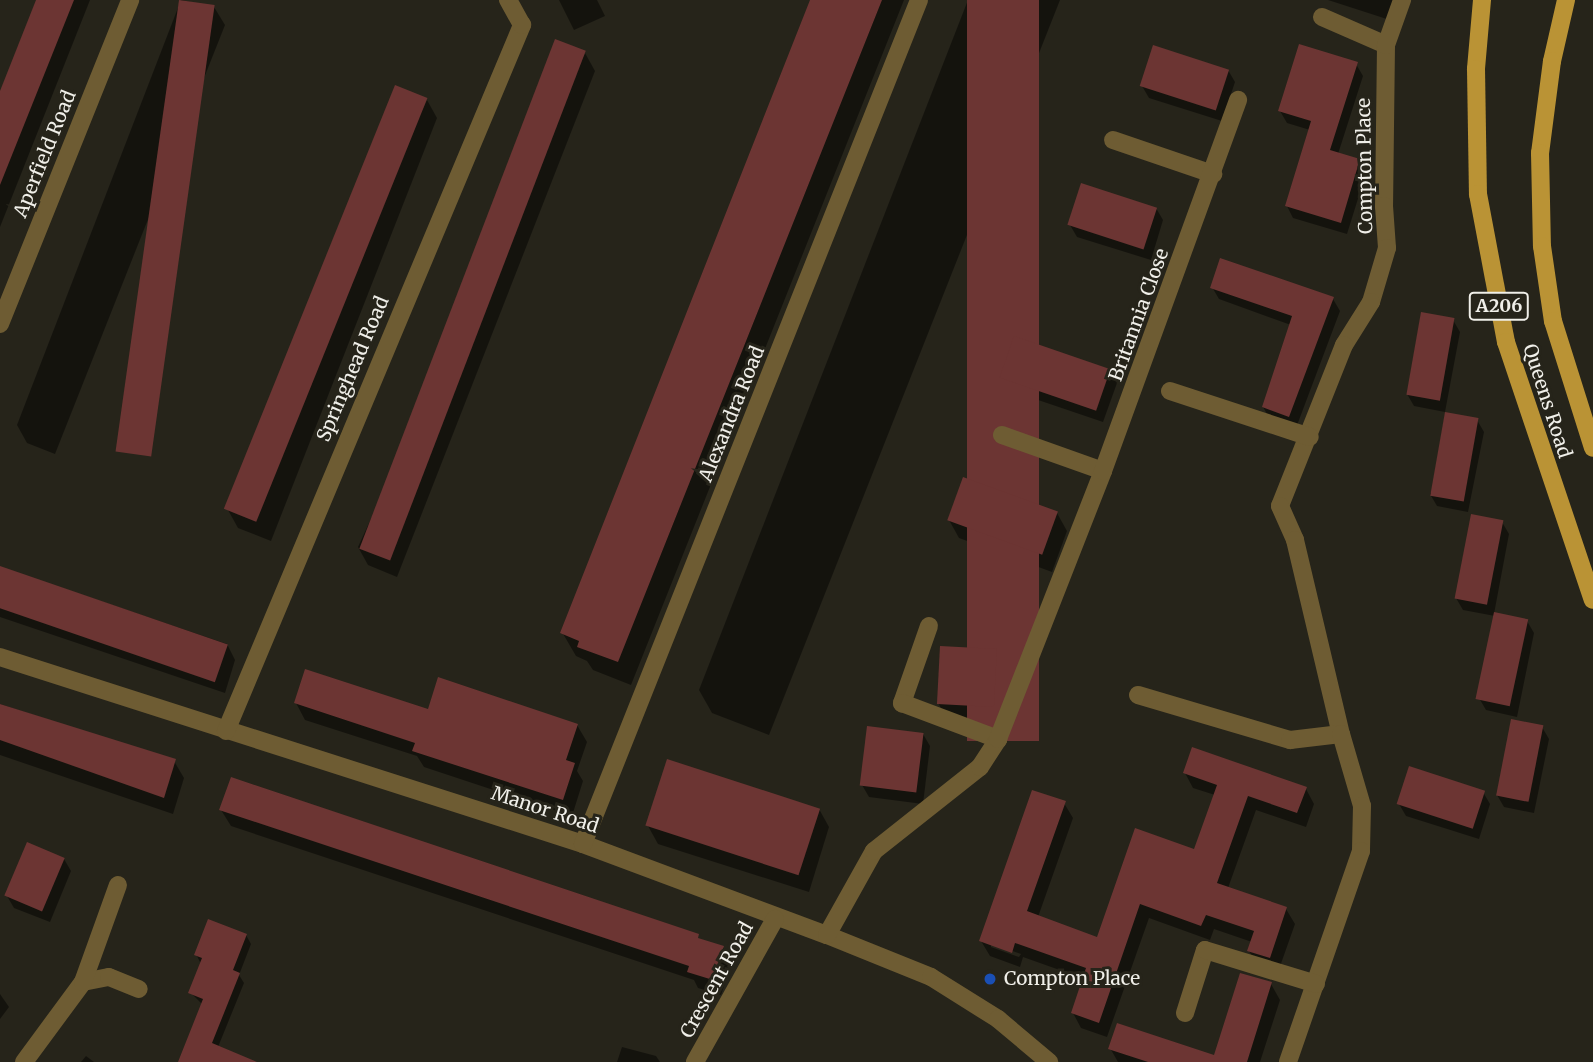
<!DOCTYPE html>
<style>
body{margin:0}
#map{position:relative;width:1593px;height:1062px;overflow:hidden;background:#26241a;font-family:Merriweather,serif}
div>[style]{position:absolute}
.shadow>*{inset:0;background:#0007}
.building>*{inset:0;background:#6c3533;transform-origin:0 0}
.minor>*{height:18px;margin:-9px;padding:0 9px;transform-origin:9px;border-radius:9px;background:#6e5c33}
.major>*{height:18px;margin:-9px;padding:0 9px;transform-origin:9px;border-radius:9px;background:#ba9335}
.dots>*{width:19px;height:19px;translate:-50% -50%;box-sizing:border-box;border:4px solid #26241a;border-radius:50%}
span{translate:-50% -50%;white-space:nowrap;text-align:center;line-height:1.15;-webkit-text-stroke:6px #26241a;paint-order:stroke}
.shield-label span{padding:2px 5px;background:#26241a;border:2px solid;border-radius:5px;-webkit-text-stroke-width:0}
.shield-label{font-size:18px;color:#f0efe9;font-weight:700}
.street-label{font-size:19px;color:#f0efe9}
.poi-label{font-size:19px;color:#f0efe9}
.left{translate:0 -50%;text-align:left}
</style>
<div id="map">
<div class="shadow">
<div style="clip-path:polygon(38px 0,90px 0,0 227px,0 95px)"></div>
<div style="clip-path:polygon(181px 0,214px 7px,225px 25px,55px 454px,27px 443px,17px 425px)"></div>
<div style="clip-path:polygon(559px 0,597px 0,605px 16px,574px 30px)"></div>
<div style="clip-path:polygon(814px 0,904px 0,631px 685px,593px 670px,587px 661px,576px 656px,562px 632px)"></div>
<div style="clip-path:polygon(968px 0,1060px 0,769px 735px,712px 713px,699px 690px)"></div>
<div style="clip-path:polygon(1328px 0,1400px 0,1393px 21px)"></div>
<div style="clip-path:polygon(585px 53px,595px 71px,397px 577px,368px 565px,358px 547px)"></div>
<div style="clip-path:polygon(1356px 64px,1363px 76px,1338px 154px,1359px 161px,1366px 173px,1347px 234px,1293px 218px,1287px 206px,1310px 130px,1287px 123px,1280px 111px)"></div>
<div style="clip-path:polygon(1228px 70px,1235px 82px,1222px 121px,1149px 98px,1142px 86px)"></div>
<div style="clip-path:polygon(427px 100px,437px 118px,271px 541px,238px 528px,228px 510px)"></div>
<div style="clip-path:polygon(1156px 208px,1163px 220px,1151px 260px,1077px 237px,1070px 225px)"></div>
<div style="clip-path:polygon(1212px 287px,1333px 299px,1340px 311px,1296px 428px,1270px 419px,1263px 407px,1291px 325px,1219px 299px)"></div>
<div style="clip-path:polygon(1453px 320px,1460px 332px,1445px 412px,1414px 406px,1407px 394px)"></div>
<div style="clip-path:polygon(1110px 371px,1117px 383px,1103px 422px,1009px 390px,1002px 378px)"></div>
<div style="clip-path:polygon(1477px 420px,1484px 432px,1468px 512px,1437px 506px,1430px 494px)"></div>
<div style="clip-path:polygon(1057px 513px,1067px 531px,1052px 572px,959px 538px,949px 520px)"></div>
<div style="clip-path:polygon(1502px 522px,1509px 534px,1494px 614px,1527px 621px,1534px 633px,1517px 717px,1486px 710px,1479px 698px,1495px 616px,1463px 610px,1456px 598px)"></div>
<div style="clip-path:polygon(0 567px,227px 644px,235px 660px,225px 693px,0 617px)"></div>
<div style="clip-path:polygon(996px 651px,1003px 663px,999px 723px,945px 715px,938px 703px)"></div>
<div style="clip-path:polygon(296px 703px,577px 725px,587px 742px,577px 771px,583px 781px,572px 816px,424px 767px,417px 756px,305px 720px)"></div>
<div style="clip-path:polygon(0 704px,174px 761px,184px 778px,173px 814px,0 755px)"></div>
<div style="clip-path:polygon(1542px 727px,1549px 739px,1534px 813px,1504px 807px,1497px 795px)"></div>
<div style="clip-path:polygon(923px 734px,930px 746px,923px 804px,869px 797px,862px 785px)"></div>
<div style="clip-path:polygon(evenodd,1185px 773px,1306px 789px,1314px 804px,1306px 827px,1256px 810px,1228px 888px,1286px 909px,1295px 924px,1278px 972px,1258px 966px,1249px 951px,1252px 942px,1214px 929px,1210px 940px,1149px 918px,1107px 1037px,1081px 1028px,1073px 1013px,1085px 979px,1023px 957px,1020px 967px,990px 956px,981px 941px,1064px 803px,1073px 818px,1038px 917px,1098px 939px,1196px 851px,1215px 795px,1193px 788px,1185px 773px,991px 943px,1021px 954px,1019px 957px,991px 947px,991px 943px)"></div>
<div style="clip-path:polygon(1483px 792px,1490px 804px,1479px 839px,1406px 816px,1399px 804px)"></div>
<div style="clip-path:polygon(819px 809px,829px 827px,809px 892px,658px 844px,648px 826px)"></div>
<div style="clip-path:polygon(221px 810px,723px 947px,732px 963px,721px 995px,698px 988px,694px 980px,231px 826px)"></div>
<div style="clip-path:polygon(64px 859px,71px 871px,50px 922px,14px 908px,7px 896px)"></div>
<div style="clip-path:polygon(246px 935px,251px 944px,239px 975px,244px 983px,218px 1047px,256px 1062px,184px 1062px,203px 1005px,190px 992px,201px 964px,196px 954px)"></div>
<div style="clip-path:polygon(1271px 984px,1280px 1000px,1260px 1062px,1118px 1062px,1110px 1048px,1215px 1058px)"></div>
<div style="clip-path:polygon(0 994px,9px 1007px,0 1019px)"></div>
<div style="clip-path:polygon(622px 1047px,656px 1056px,660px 1062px,617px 1062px)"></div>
<div style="clip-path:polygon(86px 1056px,94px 1062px,81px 1062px)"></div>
</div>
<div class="building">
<div style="clip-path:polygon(36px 0,74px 0,0 185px,0 91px)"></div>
<div style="left:179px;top:0;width:36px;height:456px;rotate:8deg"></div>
<div style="clip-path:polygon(810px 0,882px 0,618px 662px,577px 647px,579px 641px,560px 633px)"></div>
<div style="left:967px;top:0;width:72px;height:741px"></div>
<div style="left:555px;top:39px;width:33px;height:546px;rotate:21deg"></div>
<div style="clip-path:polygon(1299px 44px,1358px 62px,1330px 150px,1360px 159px,1341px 223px,1285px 206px,1311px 121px,1278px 111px)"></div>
<div style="left:1153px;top:45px;width:80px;height:43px;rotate:18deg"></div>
<div style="left:395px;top:85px;width:35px;height:457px;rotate:22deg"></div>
<div style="left:1081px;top:183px;width:80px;height:44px;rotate:18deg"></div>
<div style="clip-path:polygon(1220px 258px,1334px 297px,1289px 417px,1262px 407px,1292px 316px,1210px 288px)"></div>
<div style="left:1421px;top:312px;width:34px;height:84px;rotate:10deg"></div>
<div style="left:1014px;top:336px;width:102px;height:44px;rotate:19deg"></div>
<div style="left:1445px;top:412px;width:34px;height:85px;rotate:10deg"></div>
<div style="left:963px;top:477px;width:101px;height:46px;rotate:20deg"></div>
<div style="left:1471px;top:514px;width:33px;height:86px;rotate:11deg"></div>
<div style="left:0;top:566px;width:241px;height:40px;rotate:19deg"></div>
<div style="left:1494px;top:612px;width:35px;height:89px;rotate:12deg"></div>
<div style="left:940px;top:646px;width:57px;height:58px;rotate:3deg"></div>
<div style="clip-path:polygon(305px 669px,428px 709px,438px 677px,578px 724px,566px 760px,575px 763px,563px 800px,412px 751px,415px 743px,294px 703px)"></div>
<div style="clip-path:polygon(0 704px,176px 759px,164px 798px,0 740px)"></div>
<div style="left:1511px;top:719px;width:33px;height:78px;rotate:11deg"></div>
<div style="left:867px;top:726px;width:57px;height:60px;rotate:7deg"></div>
<div style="clip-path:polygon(1192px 747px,1307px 787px,1297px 813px,1248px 796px,1217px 883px,1287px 907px,1270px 958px,1247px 951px,1254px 931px,1206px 915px,1201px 926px,1140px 904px,1099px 1023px,1071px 1013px,1086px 968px,1015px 943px,1012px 953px,979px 941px,1032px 790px,1066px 801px,1027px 911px,1097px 937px,1135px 828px,1194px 849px,1217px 785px,1183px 773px)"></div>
<div style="left:667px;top:759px;width:161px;height:70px;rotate:18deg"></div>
<div style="left:1409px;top:766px;width:80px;height:40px;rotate:18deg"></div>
<div style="clip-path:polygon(231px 777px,699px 934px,698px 938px,724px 946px,713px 980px,687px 972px,689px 966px,219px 810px)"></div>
<div style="left:27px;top:842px;width:41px;height:58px;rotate:23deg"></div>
<div style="clip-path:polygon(208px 919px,247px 934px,233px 970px,240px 973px,212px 1043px,257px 1062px,178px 1062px,203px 999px,188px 993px,202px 958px,194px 955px)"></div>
<div style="clip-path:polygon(1240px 973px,1272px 982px,1247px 1062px,1148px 1062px,1108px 1049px,1117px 1023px,1214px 1055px)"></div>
</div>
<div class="minor">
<div style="left:1322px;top:17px;width:70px;rotate:23.6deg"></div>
<div style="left:1386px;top:45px;width:161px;rotate:90.7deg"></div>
<div style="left:1384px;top:206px;width:42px;rotate:85.9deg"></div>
<div style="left:1387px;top:248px;width:56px;rotate:106.5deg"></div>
<div style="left:1371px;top:302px;width:51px;rotate:122.1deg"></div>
<div style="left:1344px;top:345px;width:173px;rotate:111.7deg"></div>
<div style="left:1280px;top:506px;width:37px;rotate:66deg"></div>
<div style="left:1295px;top:540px;width:199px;rotate:76.7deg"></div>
<div style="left:1386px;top:45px;width:48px;rotate:-70.4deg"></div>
<div style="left:1113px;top:140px;width:106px;rotate:18.8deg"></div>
<div style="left:0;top:324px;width:349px;rotate:-68.1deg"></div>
<div style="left:1170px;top:391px;width:147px;rotate:18.2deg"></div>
<div style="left:1002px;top:435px;width:107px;rotate:19.6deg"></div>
<div style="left:929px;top:626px;width:82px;rotate:109.3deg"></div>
<div style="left:902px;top:703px;width:103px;rotate:20.6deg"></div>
<div style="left:0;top:657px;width:612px;rotate:17.78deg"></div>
<div style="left:583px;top:844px;width:260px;rotate:20.5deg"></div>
<div style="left:827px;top:935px;width:112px;rotate:22deg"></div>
<div style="left:931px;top:977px;width:79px;rotate:32.1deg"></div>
<div style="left:998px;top:1019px;width:67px;rotate:40.1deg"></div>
<div style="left:1138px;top:695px;width:159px;rotate:16.5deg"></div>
<div style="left:1290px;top:740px;width:51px;rotate:-6.7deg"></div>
<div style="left:1341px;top:734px;width:75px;rotate:73.7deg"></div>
<div style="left:1362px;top:806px;width:45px;rotate:91.3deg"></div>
<div style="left:1361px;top:851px;width:223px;rotate:109.1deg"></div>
<div style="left:226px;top:731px;width:766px;rotate:-67.25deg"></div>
<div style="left:522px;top:25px;width:29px;rotate:-119deg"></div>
<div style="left:583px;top:844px;width:908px;rotate:-68.29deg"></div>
<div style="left:827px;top:935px;width:96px;rotate:-60.8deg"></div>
<div style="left:874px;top:851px;width:135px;rotate:-38.4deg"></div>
<div style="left:980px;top:767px;width:33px;rotate:-57deg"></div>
<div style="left:998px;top:739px;width:288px;rotate:-68.6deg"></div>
<div style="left:1103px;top:471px;width:395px;rotate:-70deg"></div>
<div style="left:83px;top:982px;width:26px;rotate:-11deg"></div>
<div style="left:109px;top:977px;width:32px;rotate:22deg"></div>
<div style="left:1185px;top:1013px;width:66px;rotate:-72.4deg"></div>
<div style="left:1205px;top:950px;width:116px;rotate:17deg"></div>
<div style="left:24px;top:1062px;width:99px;rotate:-53.6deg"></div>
<div style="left:83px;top:982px;width:103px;rotate:-70.2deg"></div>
<div style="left:695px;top:1062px;width:164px;rotate:-60.8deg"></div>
</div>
<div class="major">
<div style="left:1482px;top:0;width:69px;rotate:95deg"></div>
<div style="left:1476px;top:69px;width:125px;rotate:89.1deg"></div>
<div style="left:1478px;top:194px;width:151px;rotate:79.3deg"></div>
<div style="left:1506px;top:342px;width:272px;rotate:71.4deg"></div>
<div style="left:1566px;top:0;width:63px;rotate:102.9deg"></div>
<div style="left:1552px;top:61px;width:93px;rotate:97.4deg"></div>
<div style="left:1540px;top:153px;width:93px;rotate:88.8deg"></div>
<div style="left:1542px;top:246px;width:76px;rotate:81.7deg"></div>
<div style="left:1553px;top:321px;width:133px;rotate:72.5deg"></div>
</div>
<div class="dots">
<div style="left:990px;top:979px;background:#1a4fb4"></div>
</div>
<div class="shield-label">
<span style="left:1499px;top:306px">A206</span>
</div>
<div class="street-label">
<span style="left:45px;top:154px;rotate:-68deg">Aperfield Road</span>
<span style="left:1365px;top:166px;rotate:-91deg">Compton Place</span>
<span style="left:1139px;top:315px;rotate:-70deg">Britannia Close</span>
<span style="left:353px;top:369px;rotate:-67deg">Springhead Road</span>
<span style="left:1547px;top:401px;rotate:72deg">Queens Road</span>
<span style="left:732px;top:414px;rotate:-68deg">Alexandra Road</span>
<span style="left:545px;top:810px;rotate:18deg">Manor Road</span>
<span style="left:717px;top:980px;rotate:-61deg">Crescent Road</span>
</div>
<div class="poi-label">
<span class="left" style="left:1004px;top:979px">Compton Place</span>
</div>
</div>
